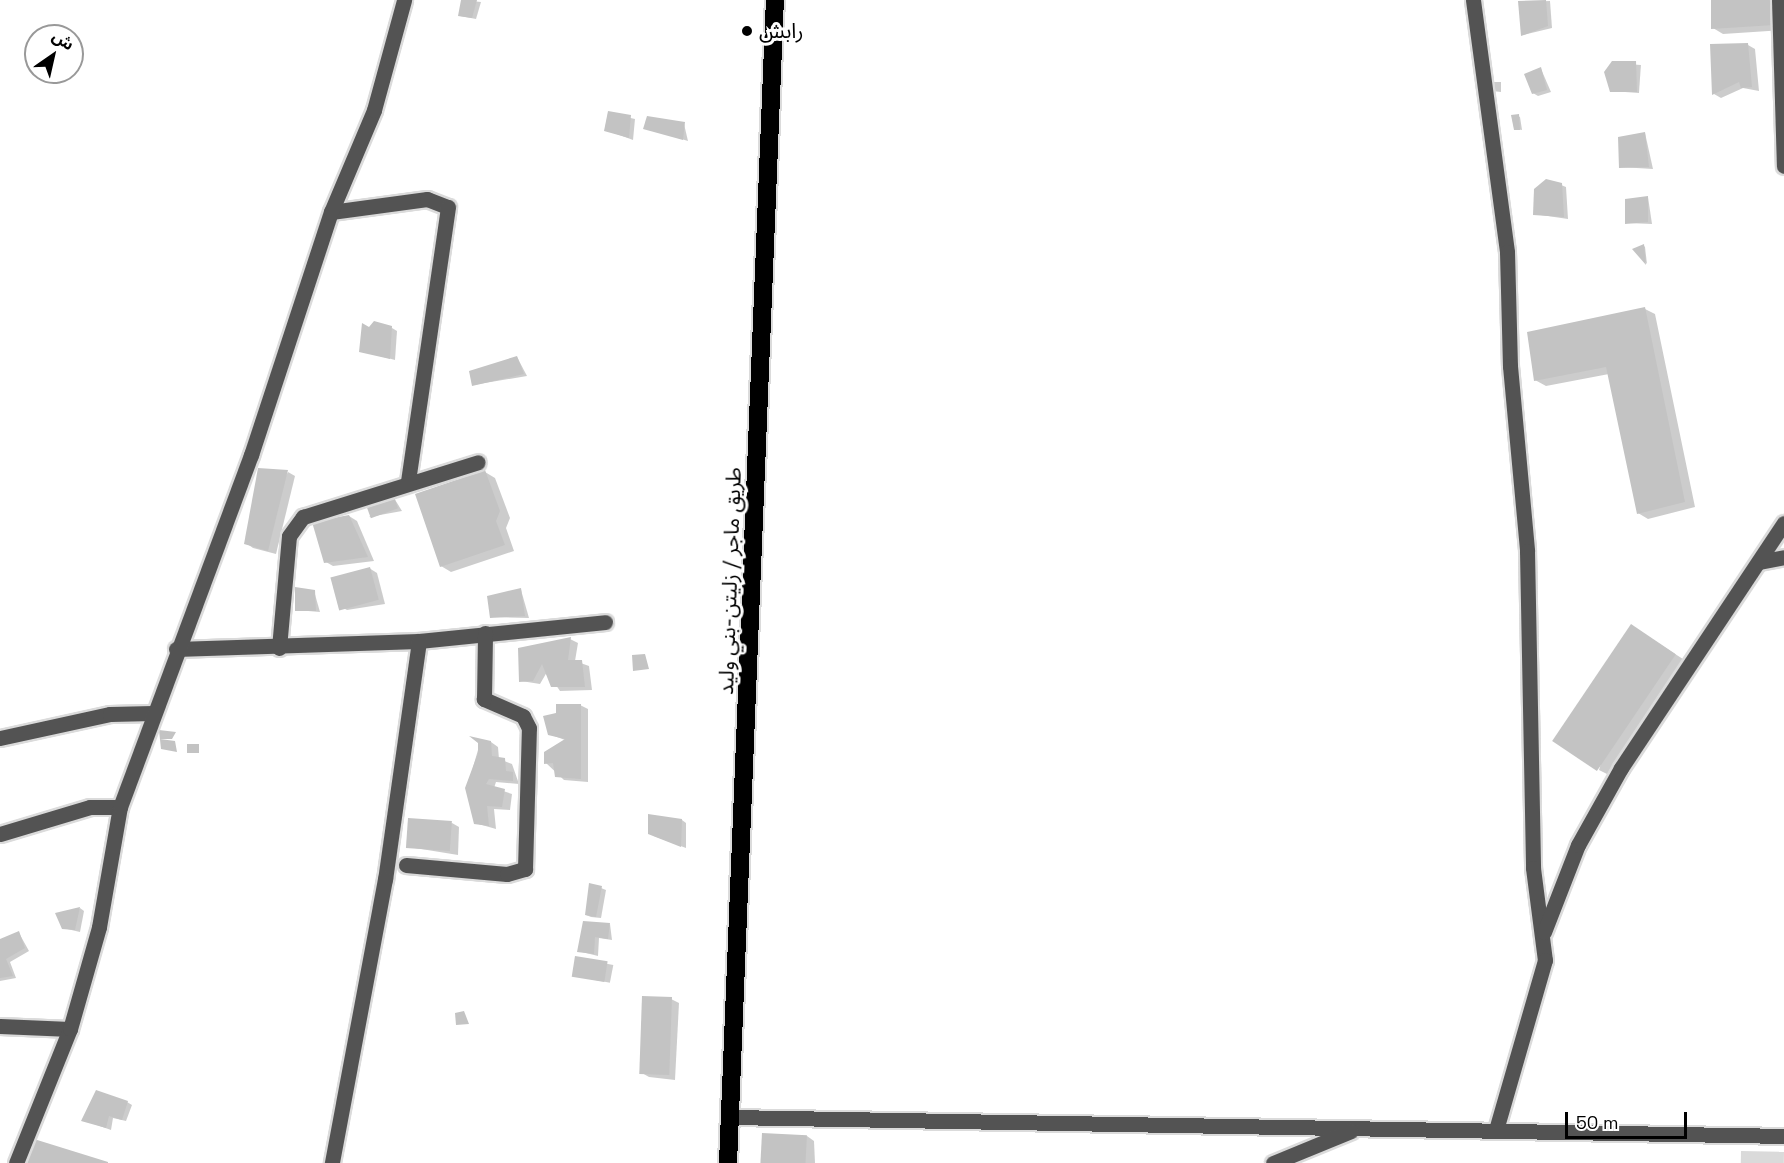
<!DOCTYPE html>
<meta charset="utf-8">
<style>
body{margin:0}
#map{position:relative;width:1784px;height:1163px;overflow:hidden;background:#fff;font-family:"Space Grotesk","Noto Sans Arabic",sans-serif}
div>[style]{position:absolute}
.green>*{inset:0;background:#dadada;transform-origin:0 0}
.shadow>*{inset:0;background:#0003;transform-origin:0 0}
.building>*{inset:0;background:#c3c3c3;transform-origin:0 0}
.roads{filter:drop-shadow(2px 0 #dbdbdb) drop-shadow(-2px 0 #dbdbdb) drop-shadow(0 2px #dbdbdb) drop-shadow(0 -2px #dbdbdb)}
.minor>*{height:15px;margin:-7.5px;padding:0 7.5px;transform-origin:7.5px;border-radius:7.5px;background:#535353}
.highway>*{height:18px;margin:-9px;padding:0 9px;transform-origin:9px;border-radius:9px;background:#000}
.dots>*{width:16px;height:16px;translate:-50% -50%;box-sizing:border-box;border:3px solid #fff;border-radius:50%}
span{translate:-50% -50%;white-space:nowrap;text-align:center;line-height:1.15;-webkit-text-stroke:6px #fff;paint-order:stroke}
.poi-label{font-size:21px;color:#000}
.left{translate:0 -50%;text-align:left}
.street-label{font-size:21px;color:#000}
.north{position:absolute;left:24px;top:24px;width:60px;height:60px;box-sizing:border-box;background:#fff;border:2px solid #999;border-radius:50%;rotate:34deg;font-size:16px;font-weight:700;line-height:24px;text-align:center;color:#000}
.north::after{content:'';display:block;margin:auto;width:21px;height:27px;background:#000;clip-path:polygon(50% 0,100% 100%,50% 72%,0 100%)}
.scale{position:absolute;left:1565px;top:1112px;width:122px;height:27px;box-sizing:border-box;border:3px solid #000;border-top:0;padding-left:8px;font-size:18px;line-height:21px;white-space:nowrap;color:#000;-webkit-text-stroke:4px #fff;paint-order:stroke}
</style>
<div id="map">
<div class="green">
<div style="left:1741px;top:1151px;width:43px;height:12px;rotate:1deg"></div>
</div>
<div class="shadow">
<div style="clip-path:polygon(462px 0,481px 2px,476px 19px,460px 16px)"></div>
<div style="clip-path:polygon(1713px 0,1784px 30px,1723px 34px,1713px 28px)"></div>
<div style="clip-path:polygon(1550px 1px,1552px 28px,1523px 35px,1520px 2px)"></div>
<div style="clip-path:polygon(1748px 45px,1755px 49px,1759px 91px,1743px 88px,1721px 98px,1714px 94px)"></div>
<div style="left:1613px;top:63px;width:28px;height:28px;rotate:4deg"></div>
<div style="clip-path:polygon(1541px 69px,1551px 92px,1538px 96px,1533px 93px)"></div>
<div style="clip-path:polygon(1491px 82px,1501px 82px,1501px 92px,1492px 91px)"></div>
<div style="clip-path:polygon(609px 113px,635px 119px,633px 140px,606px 130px)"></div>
<div style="clip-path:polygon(1518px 116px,1520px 117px,1522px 130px,1516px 129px)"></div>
<div style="clip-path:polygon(684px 124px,688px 141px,645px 128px)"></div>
<div style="clip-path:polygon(1645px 133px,1653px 169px,1620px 167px)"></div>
<div style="clip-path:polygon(1561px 185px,1566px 187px,1568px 219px,1534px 214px)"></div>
<div style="clip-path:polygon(1648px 197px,1652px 224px,1627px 223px,1627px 201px)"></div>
<div style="clip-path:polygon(1644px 246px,1645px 247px,1647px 264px,1634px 250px)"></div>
<div style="clip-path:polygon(1645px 309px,1655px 314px,1695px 507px,1648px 519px,1638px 513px,1609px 374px,1546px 386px,1535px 380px)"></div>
<div style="clip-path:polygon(392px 328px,397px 331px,395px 360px,361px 351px)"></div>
<div style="clip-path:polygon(517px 357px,527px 376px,473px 385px)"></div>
<div style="clip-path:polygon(288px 472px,295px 476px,276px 554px,253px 548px,246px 543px)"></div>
<div style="clip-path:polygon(485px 472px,495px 478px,510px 518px,506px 528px,514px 551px,451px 572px,441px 566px)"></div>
<div style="clip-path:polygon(394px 498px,402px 511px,369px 517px)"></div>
<div style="clip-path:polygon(349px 516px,357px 521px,374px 561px,333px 566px,326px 562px)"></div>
<div style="clip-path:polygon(369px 568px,377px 573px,385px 604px,347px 610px,340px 606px)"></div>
<div style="clip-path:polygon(521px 590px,529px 618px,492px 617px)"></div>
<div style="clip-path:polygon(314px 591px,320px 612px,296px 610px)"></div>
<div style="clip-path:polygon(1641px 632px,1686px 661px,1609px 775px,1599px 770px)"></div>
<div style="clip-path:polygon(570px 639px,578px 643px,575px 661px,589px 666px,592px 690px,560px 691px,547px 672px,540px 684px,521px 681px)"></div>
<div style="clip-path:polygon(580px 705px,588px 709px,588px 782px,564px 780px,546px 763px,565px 740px,549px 734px)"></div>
<div style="clip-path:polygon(491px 742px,498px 747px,499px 759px,512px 764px,519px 784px,496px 782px,494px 788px,512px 794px,510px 810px,494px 809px,496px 829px,475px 823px,467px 788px,480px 743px)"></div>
<div style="clip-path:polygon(682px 820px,686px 823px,686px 848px,654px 836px)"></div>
<div style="clip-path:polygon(452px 823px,459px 827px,458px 855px,409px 847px)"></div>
<div style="clip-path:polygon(601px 888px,606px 890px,601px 918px,591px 917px,586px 915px)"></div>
<div style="clip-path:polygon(80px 908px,84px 911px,80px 932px,63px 928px)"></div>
<div style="clip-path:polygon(610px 924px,612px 940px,599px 938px,598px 956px,578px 951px)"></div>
<div style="clip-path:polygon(19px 933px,29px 951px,10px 962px,16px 978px,0 981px,0 940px)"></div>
<div style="left:577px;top:958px;width:37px;height:18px;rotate:11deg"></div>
<div style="clip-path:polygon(671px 999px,679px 1003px,675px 1080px,649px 1077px,642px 1073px)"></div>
<div style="clip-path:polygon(127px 1102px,132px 1105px,126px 1121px,113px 1118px,111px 1130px,83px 1120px)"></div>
<div style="clip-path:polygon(807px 1136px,814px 1141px,815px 1163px,764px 1163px)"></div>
</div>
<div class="building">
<div style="clip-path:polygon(461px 0,477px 0,472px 18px,458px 16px)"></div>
<div style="clip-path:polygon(1546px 0,1548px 26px,1521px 36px,1518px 1px)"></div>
<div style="clip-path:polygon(1711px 0,1773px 0,1774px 25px,1711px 29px)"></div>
<div style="clip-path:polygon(1748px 43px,1752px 87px,1741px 88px,1739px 82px,1712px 95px,1710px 44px)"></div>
<div style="clip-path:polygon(1612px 61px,1636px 61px,1637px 92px,1610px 92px,1604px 72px)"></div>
<div style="clip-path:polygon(1541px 67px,1547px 90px,1532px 94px,1524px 74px)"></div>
<div style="clip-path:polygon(608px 111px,631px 115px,629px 138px,604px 131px)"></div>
<div style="clip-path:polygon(1519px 114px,1520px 130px,1514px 130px,1511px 115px)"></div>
<div style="clip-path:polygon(647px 116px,685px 122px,683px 140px,643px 129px)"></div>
<div style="clip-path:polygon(1645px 132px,1649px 167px,1619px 168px,1618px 137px)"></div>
<div style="clip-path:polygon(1546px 179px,1562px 183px,1564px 217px,1533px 215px,1534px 189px)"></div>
<div style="clip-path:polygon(1648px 196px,1648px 222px,1625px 224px,1625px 199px)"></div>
<div style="clip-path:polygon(1644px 244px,1646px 265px,1632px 249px)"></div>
<div style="clip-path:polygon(1645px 307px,1685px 502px,1637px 514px,1606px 367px,1534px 381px,1527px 332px)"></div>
<div style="clip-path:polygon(374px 321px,392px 326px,390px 359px,359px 352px,362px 323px,369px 327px)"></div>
<div style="clip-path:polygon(517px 356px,524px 374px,472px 386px,469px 371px)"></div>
<div style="clip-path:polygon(258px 468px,288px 470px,268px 551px,244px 544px)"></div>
<div style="clip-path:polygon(485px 470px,500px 511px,496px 521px,505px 545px,440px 567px,415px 494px)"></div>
<div style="left:394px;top:497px;width:12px;height:29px;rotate:70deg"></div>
<div style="clip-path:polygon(349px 515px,368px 557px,324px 563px,312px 522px)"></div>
<div style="left:370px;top:567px;width:34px;height:41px;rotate:75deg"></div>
<div style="clip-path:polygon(295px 587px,315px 590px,316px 611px,295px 611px)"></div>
<div style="clip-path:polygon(521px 588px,525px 616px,490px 618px,487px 596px)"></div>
<div style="left:1631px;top:624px;width:54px;height:141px;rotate:34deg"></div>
<div style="clip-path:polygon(571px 637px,568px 660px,582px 660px,585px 687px,551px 687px,542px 664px,533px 681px,519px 682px,518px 648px)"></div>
<div style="clip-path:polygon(645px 654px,649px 669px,633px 671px,632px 655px)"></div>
<div style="clip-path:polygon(556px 704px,581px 704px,581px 779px,555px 777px,553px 763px,544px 764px,544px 752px,565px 739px,548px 735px,543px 716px,556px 713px)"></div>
<div style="clip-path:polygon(159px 730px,176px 732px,172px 739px,160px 739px,175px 741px,177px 752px,161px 749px)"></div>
<div style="clip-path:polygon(469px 736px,491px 741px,492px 756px,505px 758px,506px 771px,513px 772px,513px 781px,489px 779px,486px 784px,505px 789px,502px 807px,487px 806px,489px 826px,474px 824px,465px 788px,478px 753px,478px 743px)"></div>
<div style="left:187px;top:744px;width:12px;height:9px"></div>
<div style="clip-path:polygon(648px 814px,682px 819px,681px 847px,648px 834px)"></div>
<div style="left:408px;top:818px;width:44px;height:30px;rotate:4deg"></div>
<div style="clip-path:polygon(589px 883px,602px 886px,596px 917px,585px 915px)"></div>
<div style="clip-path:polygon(80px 907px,75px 930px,62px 929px,55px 913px)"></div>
<div style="clip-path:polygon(583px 921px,610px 923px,608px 939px,595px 937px,594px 954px,577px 952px)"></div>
<div style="clip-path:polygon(19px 931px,25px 948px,6px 959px,13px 976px,0 978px,0 939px)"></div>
<div style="left:575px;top:956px;width:33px;height:21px;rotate:9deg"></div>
<div style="left:642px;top:996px;width:30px;height:78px;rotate:2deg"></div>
<div style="clip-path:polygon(464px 1011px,469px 1024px,456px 1025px,455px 1013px)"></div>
<div style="clip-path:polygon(96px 1090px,128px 1101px,122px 1120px,109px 1116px,106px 1128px,81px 1121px)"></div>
<div style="left:762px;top:1133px;width:45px;height:30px;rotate:3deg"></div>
<div style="clip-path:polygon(34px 1139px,108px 1162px,108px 1163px,27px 1163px)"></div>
</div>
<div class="roads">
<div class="minor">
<div style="left:1473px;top:0;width:254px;rotate:82.3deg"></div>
<div style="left:1507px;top:252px;width:114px;rotate:88.5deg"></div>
<div style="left:1510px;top:366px;width:186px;rotate:84.7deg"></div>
<div style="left:1527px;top:551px;width:317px;rotate:88.9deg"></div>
<div style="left:1533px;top:868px;width:93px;rotate:82.6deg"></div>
<div style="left:1545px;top:960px;width:177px;rotate:106.1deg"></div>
<div style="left:1779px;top:0;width:166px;rotate:88.3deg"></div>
<div style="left:331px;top:212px;width:97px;rotate:-7.7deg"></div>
<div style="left:427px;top:199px;width:22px;rotate:21deg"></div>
<div style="left:448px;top:207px;width:277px;rotate:98.3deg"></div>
<div style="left:1759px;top:562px;width:25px;rotate:-11deg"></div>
<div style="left:419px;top:641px;width:187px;rotate:-5.8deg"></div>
<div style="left:279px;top:648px;width:112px;rotate:-84.9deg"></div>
<div style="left:289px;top:536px;width:24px;rotate:-54deg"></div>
<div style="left:303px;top:517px;width:183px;rotate:-17.4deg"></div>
<div style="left:176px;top:649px;width:243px;rotate:-1.9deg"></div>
<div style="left:419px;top:641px;width:240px;rotate:98.1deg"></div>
<div style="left:385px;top:879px;width:289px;rotate:100.6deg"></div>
<div style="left:0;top:738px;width:113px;rotate:-12.3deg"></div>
<div style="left:110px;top:714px;width:43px;rotate:-1.3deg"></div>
<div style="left:0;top:834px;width:94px;rotate:-16.7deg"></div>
<div style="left:90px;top:807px;width:30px"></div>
<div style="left:406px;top:865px;width:101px;rotate:5.1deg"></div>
<div style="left:507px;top:874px;width:19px;rotate:-16deg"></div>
<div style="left:525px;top:869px;width:141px;rotate:-88.4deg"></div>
<div style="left:529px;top:728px;width:13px;rotate:-117deg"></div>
<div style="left:523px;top:716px;width:43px;rotate:-156.4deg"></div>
<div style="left:484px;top:699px;width:66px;rotate:-89.1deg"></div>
<div style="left:1544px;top:932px;width:93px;rotate:-68.7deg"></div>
<div style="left:1578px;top:845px;width:88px;rotate:-60.8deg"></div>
<div style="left:1621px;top:768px;width:294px;rotate:-56.4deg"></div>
<div style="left:0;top:1026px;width:70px;rotate:2.5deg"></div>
<div style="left:730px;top:1117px;width:1054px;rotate:1.03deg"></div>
<div style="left:16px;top:1163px;width:144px;rotate:-68.1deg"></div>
<div style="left:70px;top:1029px;width:106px;rotate:-74.1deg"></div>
<div style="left:99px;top:927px;width:122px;rotate:-80.1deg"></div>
<div style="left:120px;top:807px;width:376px;rotate:-69.6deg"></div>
<div style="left:251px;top:455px;width:256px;rotate:-71.8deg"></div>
<div style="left:331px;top:212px;width:111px;rotate:-67.1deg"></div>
<div style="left:374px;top:110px;width:114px;rotate:-74.7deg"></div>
<div style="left:1273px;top:1163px;width:84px;rotate:-22.3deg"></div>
</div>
<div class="highway">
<div style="left:728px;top:1163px;width:1164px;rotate:-87.69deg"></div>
</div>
</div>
<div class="dots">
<div style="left:747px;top:31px;background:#000"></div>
</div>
<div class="poi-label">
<span class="left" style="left:759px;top:31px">رابش</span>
</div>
<div class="street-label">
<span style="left:730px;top:581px;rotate:-88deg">طريق ماجر / زليتن-بني وليد</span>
</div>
<div class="north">ش</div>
<div class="scale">50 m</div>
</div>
